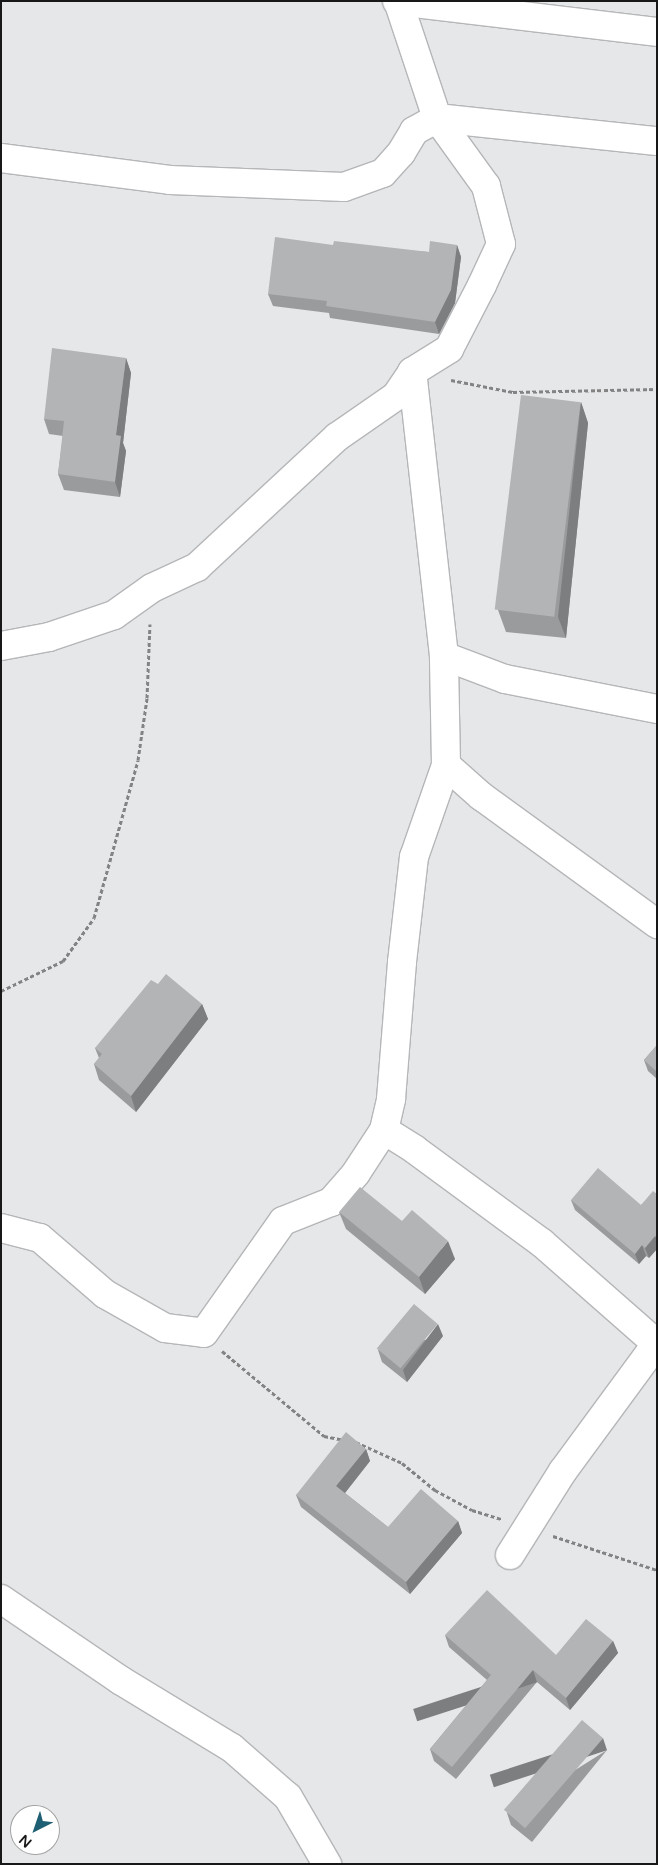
<!DOCTYPE html>
<style>
body{margin:0}
#map{position:relative;width:658px;height:1865px;overflow:hidden;background:#e6e7e8;font-family:"Varela Round",sans-serif}
div>[style]{position:absolute}
.path>*{height:3px;margin-top:-1.5px;transform-origin:0;background:repeating-linear-gradient(90deg,#838384 0 4px,transparent 0 6.5px)}
.roads{filter:drop-shadow(1px 0 #b5b6b8) drop-shadow(-1px 0 #b5b6b8) drop-shadow(0 1px #b5b6b8) drop-shadow(0 -1px #b5b6b8)}
.minor>*{height:28px;margin:-14px;padding:0 14px;transform-origin:14px;border-radius:14px;background:#fff}
.wall>*{inset:0;background:#9a9b9d}
.shaded-wall>*{inset:0;background:#7d7e7f;transform-origin:0 0}
.building>*{inset:0;background:#b3b4b6;transform-origin:0 0}
span{translate:-50% -50%;white-space:nowrap;text-align:center;line-height:1.15;-webkit-text-stroke:4.5px #fff;paint-order:stroke}
.frame{position:absolute;inset:0;border:2px solid #181819;pointer-events:none}
.north{position:absolute;left:10px;top:1805px;width:50px;height:50px;box-sizing:border-box;background:#fff;border:1px solid #a3a3a3;border-radius:50%;rotate:221deg;font-size:14px;font-weight:700;line-height:20px;text-align:center;color:#181819}
.north::after{content:'';display:block;margin:auto;width:18px;height:22px;background:#1f5f74;clip-path:polygon(50% 0,100% 100%,50% 72%,0 100%)}
</style>
<div id="map">
<div class="path">
<div style="left:451px;top:380px;width:63px;rotate:11deg"></div>
<div style="left:513px;top:392px;width:144px;rotate:-1.2deg"></div>
<div style="left:1px;top:991px;width:69px;rotate:-25.8deg"></div>
<div style="left:63px;top:961px;width:53px;rotate:-54.2deg"></div>
<div style="left:94px;top:918px;width:164px;rotate:-74.4deg"></div>
<div style="left:138px;top:760px;width:63px;rotate:-81.7deg"></div>
<div style="left:147px;top:698px;width:74px;rotate:-87.7deg"></div>
<div style="left:222px;top:1351px;width:133px;rotate:39.8deg"></div>
<div style="left:324px;top:1436px;width:21px;rotate:11deg"></div>
<div style="left:356px;top:1442px;width:51px;rotate:24.5deg"></div>
<div style="left:402px;top:1463px;width:43px;rotate:39.3deg"></div>
<div style="left:435px;top:1490px;width:42px;rotate:28.4deg"></div>
<div style="left:472px;top:1510px;width:31px;rotate:17deg"></div>
<div style="left:553px;top:1536px;width:109px;rotate:18.1deg"></div>
</div>
<div class="roads">
<div class="minor">
<div style="left:397px;top:1px;width:262px;rotate:6.8deg"></div>
<div style="left:1px;top:158px;width:170px;rotate:7.4deg"></div>
<div style="left:170px;top:180px;width:174px;rotate:2.3deg"></div>
<div style="left:344px;top:187px;width:41px;rotate:-19.7deg"></div>
<div style="left:383px;top:173px;width:27px;rotate:-48deg"></div>
<div style="left:401px;top:153px;width:26px;rotate:-59deg"></div>
<div style="left:414px;top:131px;width:26px;rotate:-29deg"></div>
<div style="left:437px;top:118px;width:221px;rotate:6deg"></div>
<div style="left:1px;top:646px;width:49px;rotate:-10.6deg"></div>
<div style="left:49px;top:637px;width:69px;rotate:-18.7deg"></div>
<div style="left:114px;top:615px;width:47px;rotate:-35.4deg"></div>
<div style="left:152px;top:588px;width:50px;rotate:-25deg"></div>
<div style="left:197px;top:567px;width:191px;rotate:-42.9deg"></div>
<div style="left:337px;top:437px;width:72px;rotate:-34.8deg"></div>
<div style="left:396px;top:396px;width:29px;rotate:-56deg"></div>
<div style="left:412px;top:372px;width:44px;rotate:-31.9deg"></div>
<div style="left:449px;top:349px;width:72px;rotate:-62.7deg"></div>
<div style="left:482px;top:285px;width:45px;rotate:-65.1deg"></div>
<div style="left:501px;top:244px;width:60px;rotate:-104.5deg"></div>
<div style="left:486px;top:186px;width:84px;rotate:-125.8deg"></div>
<div style="left:437px;top:118px;width:123px;rotate:-108.4deg"></div>
<div style="left:444px;top:656px;width:65px;rotate:20.7deg"></div>
<div style="left:505px;top:679px;width:155px;rotate:11.2deg"></div>
<div style="left:446px;top:765px;width:47px;rotate:41.5deg"></div>
<div style="left:481px;top:796px;width:218px;rotate:36deg"></div>
<div style="left:384px;top:1130px;width:36px;rotate:32deg"></div>
<div style="left:414px;top:1149px;width:159px;rotate:36.3deg"></div>
<div style="left:542px;top:1243px;width:153px;rotate:41.3deg"></div>
<div style="left:1px;top:1228px;width:40px;rotate:14.4deg"></div>
<div style="left:40px;top:1238px;width:86px;rotate:40.7deg"></div>
<div style="left:105px;top:1294px;width:69px;rotate:29.5deg"></div>
<div style="left:165px;top:1328px;width:39px;rotate:7deg"></div>
<div style="left:204px;top:1333px;width:137px;rotate:-54.8deg"></div>
<div style="left:283px;top:1221px;width:52px;rotate:-21.6deg"></div>
<div style="left:331px;top:1202px;width:38px;rotate:-49deg"></div>
<div style="left:356px;top:1173px;width:51px;rotate:-56.9deg"></div>
<div style="left:384px;top:1130px;width:32px;rotate:-77deg"></div>
<div style="left:391px;top:1099px;width:137px;rotate:-85.4deg"></div>
<div style="left:402px;top:962px;width:106px;rotate:-83.5deg"></div>
<div style="left:414px;top:857px;width:97px;rotate:-70.8deg"></div>
<div style="left:446px;top:765px;width:109px;rotate:-91.1deg"></div>
<div style="left:444px;top:656px;width:286px;rotate:-96.4deg"></div>
<div style="left:510px;top:1555px;width:99px;rotate:-57.8deg"></div>
<div style="left:563px;top:1471px;width:159px;rotate:-53.7deg"></div>
<div style="left:1px;top:1599px;width:144px;rotate:34.2deg"></div>
<div style="left:120px;top:1680px;width:131px;rotate:31.3deg"></div>
<div style="left:232px;top:1748px;width:74px;rotate:41.2deg"></div>
<div style="left:288px;top:1797px;width:78px;rotate:59.8deg"></div>
</div>
</div>
<div class="wall">
<div style="clip-path:polygon(333px 245px,429px 252px,457px 245px,461px 257px,455px 303px,439px 334px,330px 318px,329px 313px,273px 306px,268px 294px)"></div>
<div style="clip-path:polygon(126px 358px,131px 373px,123px 443px,126px 451px,120px 497px,64px 490px,58px 474px,63px 436px,49px 434px,44px 419px)"></div>
<div style="clip-path:polygon(581px 402px,588px 423px,566px 638px,506px 632px,498px 610px)"></div>
<div style="clip-path:polygon(202px 1004px,208px 1019px,136px 1112px,99px 1080px,94px 1064px,99px 1058px,95px 1048px)"></div>
<div style="clip-path:polygon(657px 1045px,657px 1079px,648px 1071px,644px 1060px)"></div>
<div style="clip-path:polygon(657px 1194px,657px 1249px,649px 1258px,646px 1256px,639px 1264px,575px 1210px,571px 1200px,641px 1205px)"></div>
<div style="clip-path:polygon(339px 1212px,402px 1221px,455px 1259px,425px 1294px,346px 1229px)"></div>
<div style="clip-path:polygon(443px 1336px,407px 1382px,382px 1362px,378px 1350px)"></div>
<div style="clip-path:polygon(366px 1449px,370px 1461px,345px 1493px,388px 1527px,458px 1521px,462px 1533px,410px 1594px,301px 1507px,296px 1495px)"></div>
<div style="clip-path:polygon(445px 1635px,556px 1655px,613px 1641px,618px 1653px,570px 1710px,537px 1682px,456px 1779px,434px 1761px,430px 1749px,487px 1680px,449px 1647px)"></div>
<div style="clip-path:polygon(607px 1750px,532px 1842px,511px 1825px,507px 1813px)"></div>
</div>
<div class="shaded-wall">
<div style="clip-path:polygon(457px 245px,461px 257px,455px 303px,439px 334px,435px 322px)"></div>
<div style="clip-path:polygon(126px 358px,131px 373px,123px 443px,126px 451px,120px 497px,115px 482px,116px 435px)"></div>
<div style="clip-path:polygon(581px 402px,588px 423px,566px 638px,558px 617px)"></div>
<div style="clip-path:polygon(202px 1004px,208px 1019px,136px 1112px,131px 1096px)"></div>
<div style="clip-path:polygon(655px 1236px,657px 1240px,657px 1249px,649px 1258px,645px 1248px)"></div>
<div style="clip-path:polygon(448px 1241px,455px 1259px,425px 1294px,419px 1277px)"></div>
<div style="clip-path:polygon(642px 1245px,646px 1256px,639px 1264px,635px 1254px)"></div>
<div style="clip-path:polygon(438px 1324px,443px 1336px,407px 1382px,403px 1370px)"></div>
<div style="clip-path:polygon(366px 1449px,370px 1461px,341px 1498px,336px 1486px)"></div>
<div style="clip-path:polygon(458px 1521px,462px 1533px,410px 1594px,406px 1582px)"></div>
<div style="clip-path:polygon(613px 1641px,618px 1653px,570px 1710px,566px 1698px)"></div>
<div style="left:533px;top:1670px;width:13px;height:126px;rotate:72deg"></div>
<div style="left:603px;top:1738px;width:13px;height:119px;rotate:72deg"></div>
</div>
<div class="building">
<div style="clip-path:polygon(275px 237px,333px 245px,334px 241px,429px 252px,430px 241px,457px 245px,451px 290px,435px 322px,326px 306px,327px 301px,268px 294px)"></div>
<div style="clip-path:polygon(52px 348px,126px 358px,116px 435px,121px 436px,115px 482px,58px 474px,64px 421px,44px 419px)"></div>
<div style="left:521px;top:395px;width:60px;height:216px;rotate:7deg"></div>
<div style="clip-path:polygon(166px 974px,202px 1004px,131px 1096px,94px 1064px,102px 1054px,95px 1048px,151px 980px,158px 984px)"></div>
<div style="clip-path:polygon(657px 1045px,657px 1072px,644px 1060px)"></div>
<div style="clip-path:polygon(598px 1168px,641px 1205px,653px 1191px,657px 1194px,657px 1237px,655px 1236px,645px 1248px,642px 1245px,635px 1254px,571px 1200px)"></div>
<div style="clip-path:polygon(360px 1187px,402px 1221px,412px 1210px,448px 1241px,419px 1277px,339px 1212px)"></div>
<div style="left:414px;top:1304px;width:31px;height:58px;rotate:40deg"></div>
<div style="clip-path:polygon(346px 1432px,366px 1449px,336px 1486px,388px 1527px,421px 1489px,458px 1521px,406px 1582px,296px 1495px)"></div>
<div style="clip-path:polygon(487px 1590px,556px 1655px,586px 1619px,613px 1641px,566px 1698px,533px 1670px,452px 1767px,430px 1749px,491px 1675px,445px 1635px)"></div>
<div style="left:582px;top:1720px;width:28px;height:119px;rotate:41deg"></div>
</div>
<div class="frame"></div>
<div class="north">N</div>
</div>
